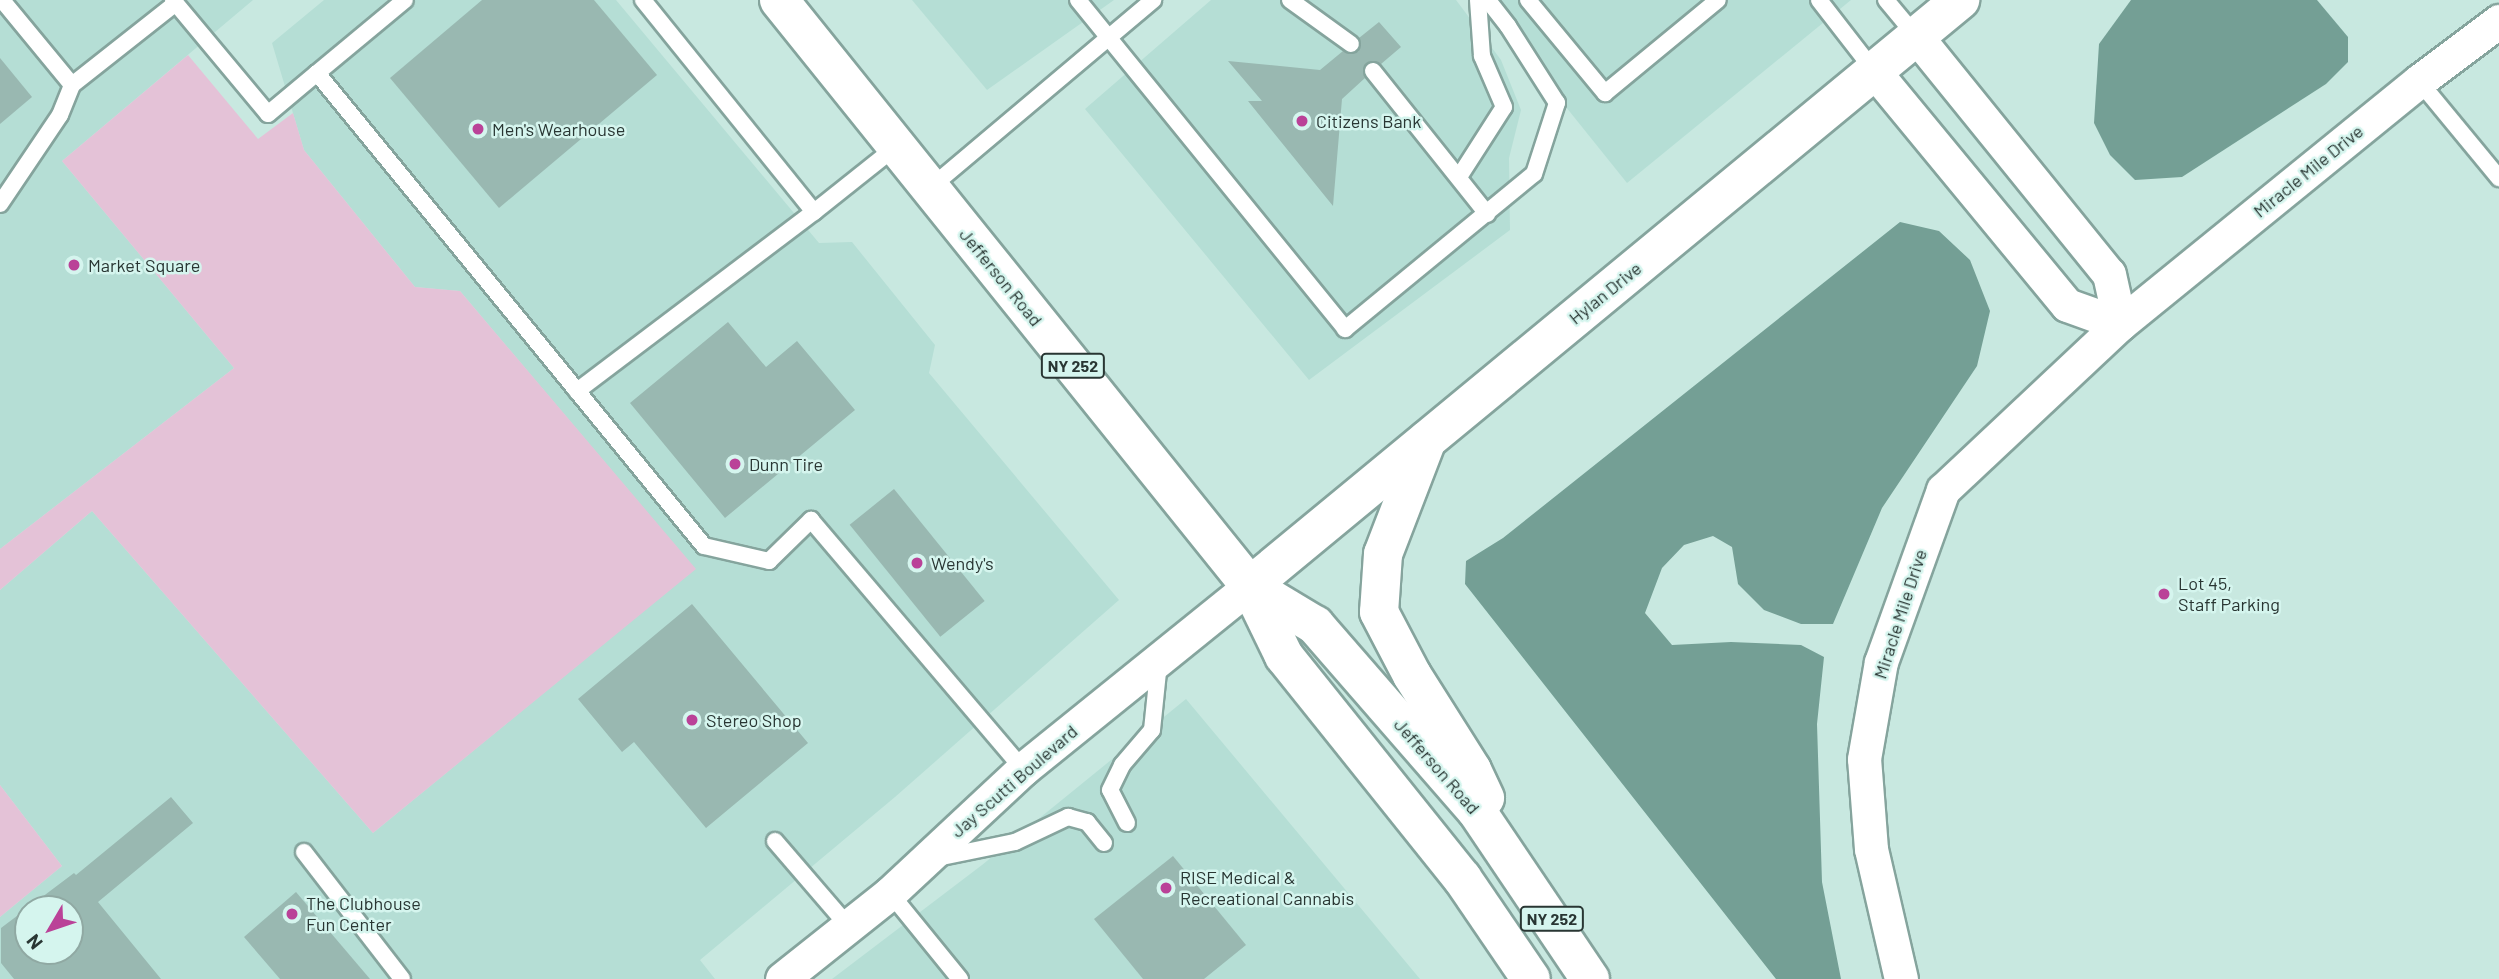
<!DOCTYPE html>
<style>
body{margin:0}
#map{position:relative;width:2499px;height:979px;overflow:hidden;background:#c8e8e0;font-family:Barlow,sans-serif}
div>[style]{position:absolute}
.built>*{inset:0;background:#b5ded5}
.green>*{inset:0;background:#e4c2d7}
.water>*{inset:0;background:#749f95}
.building>*{inset:0;background:#99b8b1;transform-origin:0 0}
.roads{filter:drop-shadow(2px 0 #85a49d) drop-shadow(-2px 0 #85a49d) drop-shadow(0 2px #85a49d) drop-shadow(0 -2px #85a49d)}
.lane>*{height:16px;margin:-8px;padding:0 8px;transform-origin:8px;border-radius:8px;background:#fff}
.street>*{height:33px;margin:-16.5px;padding:0 16.5px;transform-origin:16.5px;border-radius:16.5px;background:#fff}
.secondary>*{height:38px;margin:-19px;padding:0 19px;transform-origin:19px;border-radius:19px;background:#fff}
.primary>*{height:38px;margin:-19px;padding:0 19px;transform-origin:19px;border-radius:19px;background:#fff}
.dots>*{width:19px;height:19px;translate:-50% -50%;box-sizing:border-box;border:4px solid #d5f5ee;border-radius:50%}
span{translate:-50% -50%;white-space:nowrap;text-align:center;line-height:1.15;-webkit-text-stroke:5px #d5f5ee;paint-order:stroke}
.shield-label span{padding:2px 5px;background:#d5f5ee;border:2px solid;border-radius:5px;-webkit-text-stroke-width:0}
.shield-label{font-size:16px;color:#293633;font-weight:700}
.poi-label{font-size:18px;color:#293633}
.left{translate:0 -50%;text-align:left}
.street-label{font-size:18px;color:#293633}
.north{position:absolute;left:14px;top:895px;width:70px;height:70px;box-sizing:border-box;background:#d5f5ee;border:2px solid #90a9a3;border-radius:50%;rotate:231deg;font-size:19px;font-weight:700;line-height:28px;text-align:center;color:#293633}
.north::after{content:'';display:block;margin:auto;width:24px;height:32px;background:#ba4298;clip-path:polygon(50% 0,100% 100%,50% 72%,0 100%)}
</style>
<div id="map">
<div class="built">
<div style="clip-path:polygon(0 0,253px 0,62px 161px,234px 368px,0 549px)"></div>
<div style="clip-path:polygon(evenodd,324px 0,616px 0,819px 243px,852px 242px,935px 345px,929px 373px,1119px 600px,895px 797px,700px 960px,715px 979px,0 979px,0 917px,62px 866px,0 785px,0 590px,92px 511px,373px 833px,695px 569px,460px 291px,415px 287px,304px 150px,272px 43px,324px 0,28px 909px,70px 909px,70px 951px,28px 951px,28px 909px)"></div>
<div style="clip-path:polygon(912px 0,1114px 0,987px 90px)"></div>
<div style="clip-path:polygon(1211px 0,1456px 0,1501px 60px,1521px 110px,1509px 158px,1510px 230px,1309px 380px,1085px 109px)"></div>
<div style="clip-path:polygon(1480px 0,1851px 0,1627px 183px)"></div>
<div style="clip-path:polygon(1186px 699px,1420px 979px,832px 979px,982px 865px)"></div>
</div>
<div class="green">
<div style="clip-path:polygon(188px 55px,258px 139px,293px 113px,304px 150px,415px 287px,460px 291px,696px 569px,373px 833px,92px 511px,0 590px,0 549px,234px 368px,62px 161px)"></div>
<div style="clip-path:polygon(0 785px,62px 866px,0 917px)"></div>
</div>
<div class="water">
<div style="clip-path:polygon(2131px 0,2317px 0,2348px 37px,2348px 62px,2326px 84px,2182px 177px,2135px 180px,2110px 155px,2094px 123px,2099px 44px)"></div>
<div style="clip-path:polygon(1900px 222px,1939px 231px,1970px 260px,1990px 311px,1977px 366px,1882px 508px,1833px 624px,1801px 624px,1764px 610px,1738px 584px,1732px 547px,1713px 536px,1684px 545px,1662px 568px,1645px 613px,1672px 645px,1731px 642px,1801px 645px,1824px 657px,1817px 724px,1822px 882px,1841px 979px,1776px 979px,1465px 584px,1466px 561px,1503px 538px)"></div>
</div>
<div class="building">
<div style="clip-path:polygon(482px 0,594px 0,657px 75px,499px 208px,390px 78px)"></div>
<div style="clip-path:polygon(1379px 22px,1401px 47px,1381px 64px,1372px 61px,1366px 63px,1363px 72px,1365px 78px,1342px 99px,1333px 206px,1248px 101px,1262px 101px,1228px 61px,1320px 70px,1343px 51px,1351px 54px,1359px 51px,1359px 38px)"></div>
<div style="clip-path:polygon(0 58px,32px 97px,0 124px)"></div>
<div style="clip-path:polygon(728px 322px,766px 367px,797px 341px,855px 410px,725px 518px,630px 403px)"></div>
<div style="left:894px;top:489px;width:144px;height:57px;rotate:51deg"></div>
<div style="clip-path:polygon(692px 604px,808px 743px,706px 828px,634px 742px,622px 752px,578px 699px)"></div>
<div style="clip-path:polygon(evenodd,171px 797px,193px 823px,98px 902px,161px 979px,14px 979px,1px 963px,1px 928px,74px 873px,76px 875px,171px 797px,28px 909px,70px 909px,70px 951px,28px 951px,28px 909px)"></div>
<div style="clip-path:polygon(1173px 856px,1246px 945px,1204px 979px,1143px 979px,1094px 919px)"></div>
<div style="clip-path:polygon(296px 892px,370px 979px,280px 979px,244px 937px)"></div>
</div>
<div class="roads">
<div class="lane">
<div style="left:2px;top:0;width:110px;rotate:50.5deg"></div>
<div style="left:72px;top:85px;width:132px;rotate:-38.3deg"></div>
<div style="left:173px;top:0;width:148px;rotate:50.2deg"></div>
<div style="left:268px;top:114px;width:64px;rotate:-39.9deg"></div>
<div style="left:317px;top:73px;width:611px;rotate:50.71deg"></div>
<div style="left:704px;top:546px;width:67px;rotate:13deg"></div>
<div style="left:769px;top:561px;width:59px;rotate:-44.3deg"></div>
<div style="left:811px;top:520px;width:327px;rotate:49.6deg"></div>
<div style="left:643px;top:0;width:272px;rotate:51.1deg"></div>
<div style="left:814px;top:212px;width:106px;rotate:-38.5deg"></div>
<div style="left:1078px;top:0;width:424px;rotate:50.9deg"></div>
<div style="left:1345px;top:329px;width:244px;rotate:-39.4deg"></div>
<div style="left:1534px;top:174px;width:75px;rotate:-72.1deg"></div>
<div style="left:1557px;top:103px;width:91px;rotate:-122.5deg"></div>
<div style="left:1508px;top:26px;width:33px;rotate:-128deg"></div>
<div style="left:1290px;top:0;width:75px;rotate:35.8deg"></div>
<div style="left:1528px;top:0;width:121px;rotate:50.4deg"></div>
<div style="left:1605px;top:93px;width:146px;rotate:-39.5deg"></div>
<div style="left:1819px;top:0;width:90px;rotate:52.2deg"></div>
<div style="left:1886px;top:0;width:47px;rotate:50.2deg"></div>
<div style="left:1373px;top:71px;width:183px;rotate:51.4deg"></div>
<div style="left:317px;top:73px;width:114px;rotate:-39.7deg"></div>
<div style="left:2419px;top:81px;width:126px;rotate:50.5deg"></div>
<div style="left:1459px;top:177px;width:83px;rotate:-57.3deg"></div>
<div style="left:1504px;top:107px;width:56px;rotate:-113.3deg"></div>
<div style="left:1482px;top:56px;width:56px;rotate:-94.1deg"></div>
<div style="left:930px;top:188px;width:292px;rotate:-40.1deg"></div>
<div style="left:0;top:204px;width:107px;rotate:-56deg"></div>
<div style="left:60px;top:115px;width:32px;rotate:-68deg"></div>
<div style="left:577px;top:391px;width:297px;rotate:-37.1deg"></div>
<div style="left:1127px;top:823px;width:37px;rotate:-117deg"></div>
<div style="left:1110px;top:790px;width:28px;rotate:-64deg"></div>
<div style="left:1122px;top:765px;width:46px;rotate:-49.4deg"></div>
<div style="left:1152px;top:730px;width:68px;rotate:-84.1deg"></div>
<div style="left:775px;top:841px;width:113px;rotate:49.3deg"></div>
<div style="left:304px;top:852px;width:160px;rotate:52.3deg"></div>
<div style="left:937px;top:858px;width:80px;rotate:-11.6deg"></div>
<div style="left:1015px;top:842px;width:59px;rotate:-25.3deg"></div>
<div style="left:1068px;top:817px;width:20px;rotate:15deg"></div>
<div style="left:1087px;top:822px;width:27px;rotate:51deg"></div>
<div style="left:890px;top:893px;width:111px;rotate:50.9deg"></div>
</div>
<div class="street">
<div style="left:1916px;top:36px;width:306px;rotate:51deg"></div>
<div style="left:2109px;top:274px;width:51px;rotate:77.6deg"></div>
<div style="left:1874px;top:71px;width:303px;rotate:50.5deg"></div>
<div style="left:2067px;top:305px;width:56px;rotate:19.7deg"></div>
<div style="left:782px;top:979px;width:138px;rotate:-38.5deg"></div>
<div style="left:890px;top:893px;width:182px;rotate:-43deg"></div>
<div style="left:1023px;top:769px;width:292px;rotate:-38.9deg"></div>
<div style="left:1901px;top:979px;width:133px;rotate:-103deg"></div>
<div style="left:1871px;top:849px;width:90px;rotate:-94.4deg"></div>
<div style="left:1864px;top:759px;width:98px;rotate:-80.1deg"></div>
<div style="left:1881px;top:662px;width:183px;rotate:-70.2deg"></div>
<div style="left:1943px;top:490px;width:243px;rotate:-43.2deg"></div>
<div style="left:2120px;top:324px;width:385px;rotate:-39.1deg"></div>
<div style="left:2419px;top:81px;width:100px;rotate:-36.9deg"></div>
</div>
<div class="secondary">
<div style="left:1250px;top:586px;width:921px;rotate:-39.53deg"></div>
</div>
<div class="primary">
<div style="left:779px;top:0;width:752px;rotate:51.21deg"></div>
<div style="left:1250px;top:586px;width:78px;rotate:64.1deg"></div>
<div style="left:1284px;top:656px;width:285px;rotate:51.3deg"></div>
<div style="left:1462px;top:878px;width:122px;rotate:55.7deg"></div>
<div style="left:1427px;top:440px;width:122px;rotate:111.1deg"></div>
<div style="left:1383px;top:554px;width:58px;rotate:93.9deg"></div>
<div style="left:1379px;top:612px;width:71px;rotate:62.4deg"></div>
<div style="left:1412px;top:675px;width:112px;rotate:57.7deg"></div>
<div style="left:1472px;top:770px;width:31px;rotate:65deg"></div>
<div style="left:1250px;top:586px;width:76px;rotate:31deg"></div>
<div style="left:1315px;top:625px;width:245px;rotate:49deg"></div>
<div style="left:1476px;top:810px;width:204px;rotate:56deg"></div>
</div>
</div>
<div class="dots">
<div style="left:1302px;top:121px;background:#ba4298"></div>
<div style="left:478px;top:129px;background:#ba4298"></div>
<div style="left:74px;top:265px;background:#ba4298"></div>
<div style="left:735px;top:464px;background:#ba4298"></div>
<div style="left:917px;top:563px;background:#ba4298"></div>
<div style="left:2164px;top:594px;background:#ba4298"></div>
<div style="left:692px;top:720px;background:#ba4298"></div>
<div style="left:1166px;top:888px;background:#ba4298"></div>
<div style="left:292px;top:914px;background:#ba4298"></div>
</div>
<div class="shield-label">
<span style="left:1073px;top:366px">NY 252</span>
<span style="left:1552px;top:919px">NY 252</span>
</div>
<div class="poi-label">
<span class="left" style="left:1316px;top:121px">Citizens Bank</span>
<span class="left" style="left:492px;top:129px">Men's Wearhouse</span>
<span class="left" style="left:88px;top:265px">Market Square</span>
<span class="left" style="left:749px;top:464px">Dunn Tire</span>
<span class="left" style="left:931px;top:563px">Wendy's</span>
<span class="left" style="left:2178px;top:594px">Lot 45,<br>Staff Parking</span>
<span class="left" style="left:706px;top:720px">Stereo Shop</span>
<span class="left" style="left:1180px;top:888px">RISE Medical &amp;<br>Recreational Cannabis</span>
<span class="left" style="left:306px;top:914px">The Clubhouse<br>Fun Center</span>
</div>
<div class="street-label">
<span style="left:2308px;top:171px;rotate:-39deg">Miracle Mile Drive</span>
<span style="left:1001px;top:277px;rotate:51deg">Jefferson Road</span>
<span style="left:1605px;top:293px;rotate:-39deg">Hylan Drive</span>
<span style="left:1900px;top:614px;rotate:-72deg">Miracle Mile Drive</span>
<span style="left:1437px;top:766px;rotate:49deg">Jefferson Road</span>
<span style="left:1014px;top:781px;rotate:-41deg">Jay Scutti Boulevard</span>
</div>
<div class="north">N</div>
</div>
